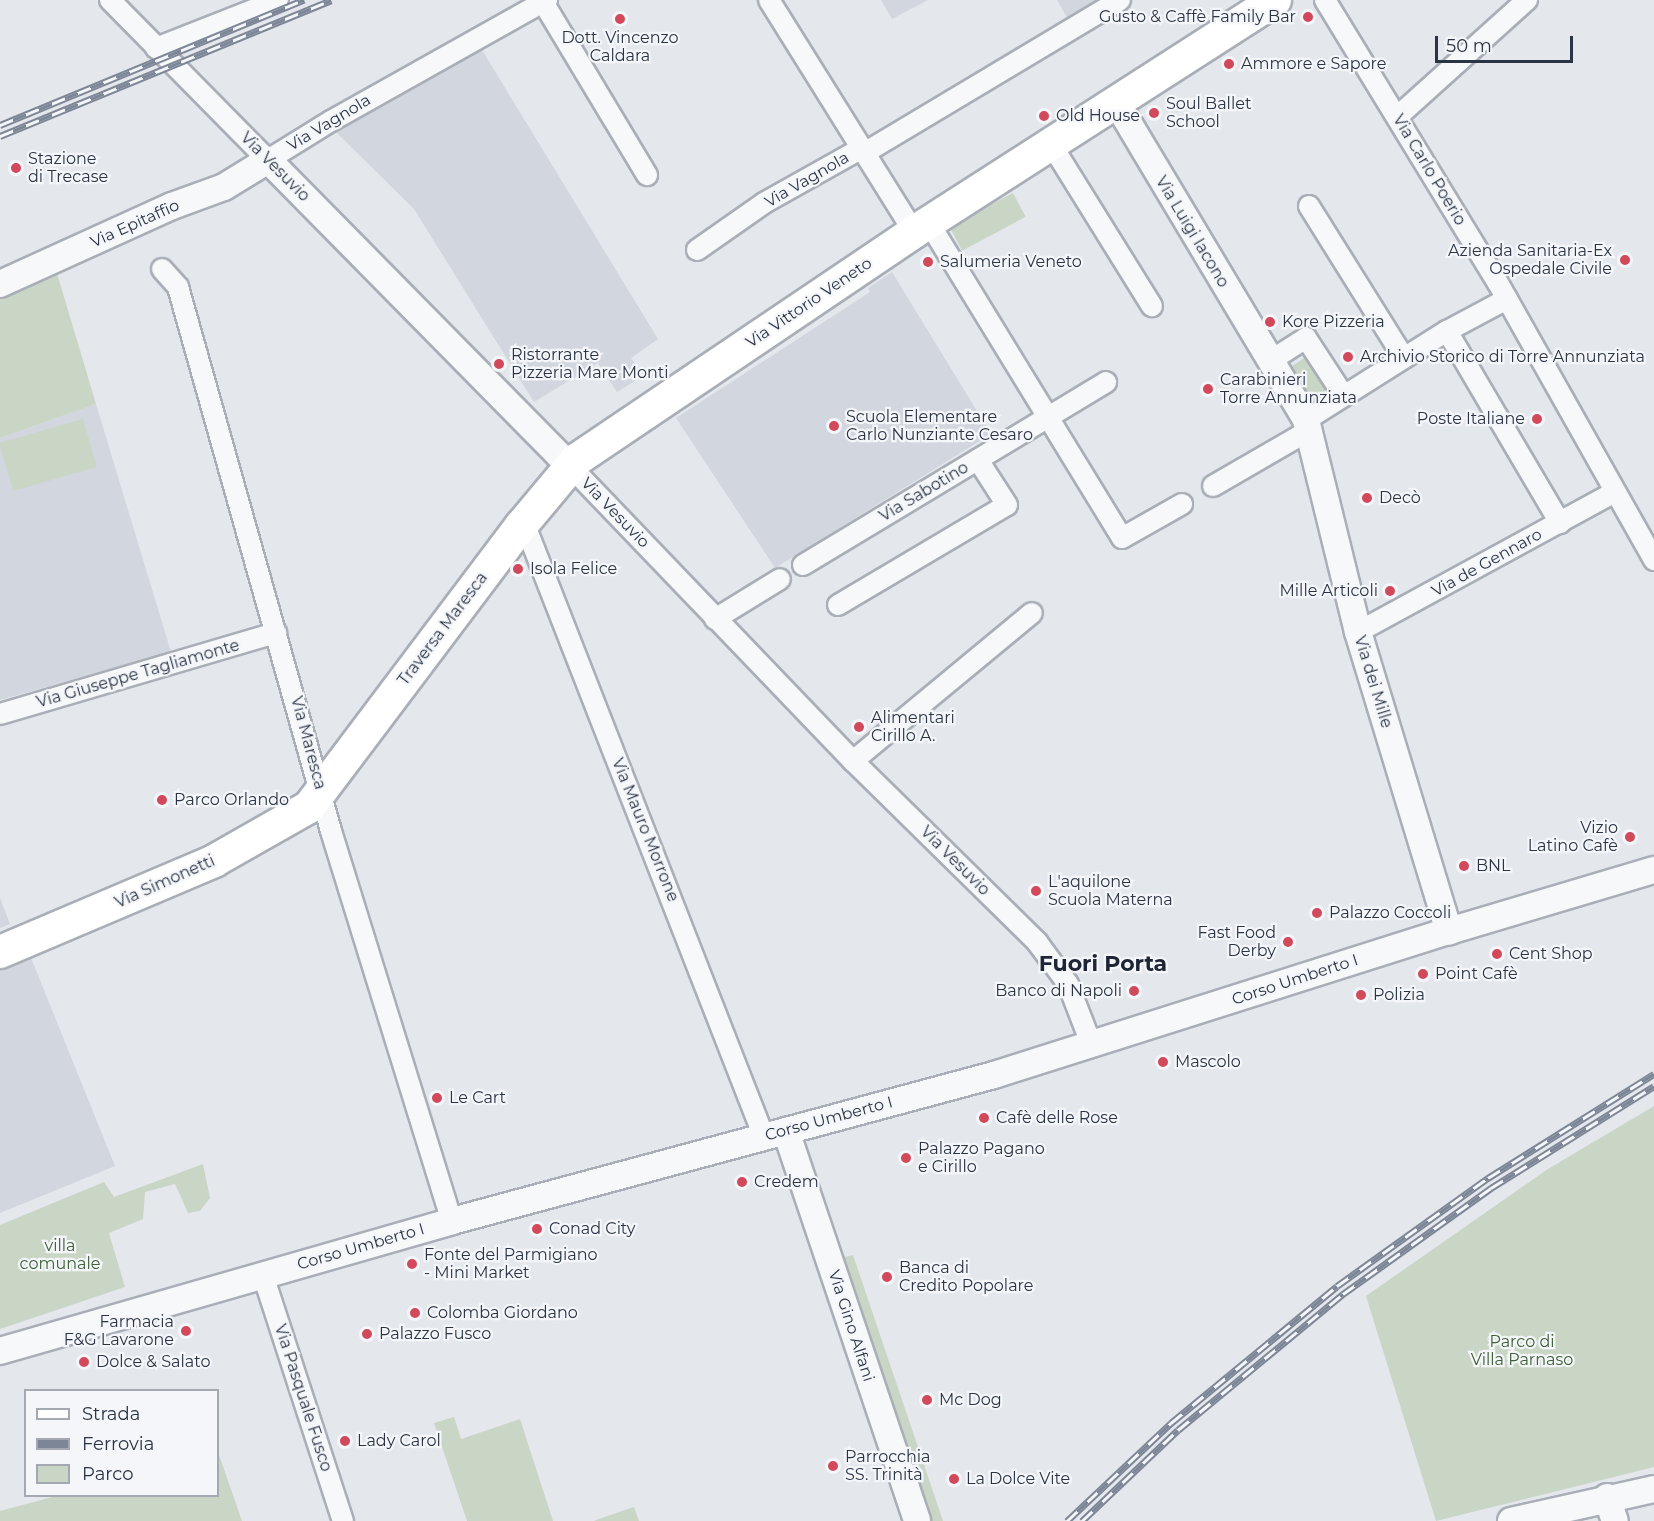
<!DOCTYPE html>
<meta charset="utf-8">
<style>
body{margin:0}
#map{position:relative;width:1654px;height:1521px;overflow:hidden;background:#e4e7ec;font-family:Montserrat,sans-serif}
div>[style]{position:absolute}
.built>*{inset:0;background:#d2d6de}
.green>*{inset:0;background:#c9d6c5;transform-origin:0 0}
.roads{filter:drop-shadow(2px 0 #a9aeb7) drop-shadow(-2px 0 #a9aeb7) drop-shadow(0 2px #a9aeb7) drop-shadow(0 -2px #a9aeb7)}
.minor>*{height:20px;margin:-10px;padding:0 10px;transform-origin:10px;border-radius:10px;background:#f7f8fa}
.tertiary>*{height:26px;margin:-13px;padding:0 13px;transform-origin:13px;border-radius:13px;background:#f7f8fa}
.primary>*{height:32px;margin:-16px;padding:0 16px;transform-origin:16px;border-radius:16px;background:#fff}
.rail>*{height:7px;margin-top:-3.5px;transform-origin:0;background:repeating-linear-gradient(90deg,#f4f6f9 0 14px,#7d8696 0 28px);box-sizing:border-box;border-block:2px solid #7d8696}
.dots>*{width:16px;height:16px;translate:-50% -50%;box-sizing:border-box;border:3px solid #f4f6f9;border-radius:50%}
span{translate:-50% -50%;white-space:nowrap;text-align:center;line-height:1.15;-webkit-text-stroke:4.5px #f4f6f9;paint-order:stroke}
.poi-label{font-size:16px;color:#2b3445}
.right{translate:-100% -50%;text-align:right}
.left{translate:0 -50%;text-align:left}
.street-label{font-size:16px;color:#2b3445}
.park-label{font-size:16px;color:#3f6138}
.district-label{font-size:22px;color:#1d2536;font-weight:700}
.legend{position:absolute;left:24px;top:1389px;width:195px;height:108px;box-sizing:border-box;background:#f4f6f9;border:2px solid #a4a8b1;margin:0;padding:8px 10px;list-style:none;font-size:18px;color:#2b3445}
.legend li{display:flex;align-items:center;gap:12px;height:30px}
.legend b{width:30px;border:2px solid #a4a8b1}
.scale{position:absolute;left:1435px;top:36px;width:138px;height:27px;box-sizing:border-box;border:3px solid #2b3445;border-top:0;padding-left:8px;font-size:18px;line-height:21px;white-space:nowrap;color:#2b3445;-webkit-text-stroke:4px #f4f6f9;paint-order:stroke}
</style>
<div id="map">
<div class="built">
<div style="clip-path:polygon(881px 0,928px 0,892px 19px)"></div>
<div style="clip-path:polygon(1057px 0,1101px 0,1068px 19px)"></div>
<div style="clip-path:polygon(479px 45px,658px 339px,631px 358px,643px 376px,617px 392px,598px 363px,534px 402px,414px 209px,333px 129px)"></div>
<div style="clip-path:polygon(892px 272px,991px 434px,775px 568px,676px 418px,870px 292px,868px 288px)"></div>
<div style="clip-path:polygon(96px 404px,171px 652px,0 700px,0 438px)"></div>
<div style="clip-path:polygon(0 898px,10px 924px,0 928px)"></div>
<div style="clip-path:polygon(25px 943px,115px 1166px,0 1213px,0 953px)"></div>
</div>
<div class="green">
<div style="left:1013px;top:193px;width:27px;height:72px;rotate:62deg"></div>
<div style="clip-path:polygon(56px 270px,96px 404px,0 438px,0 296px)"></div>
<div style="left:1306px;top:357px;width:44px;height:22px;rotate:57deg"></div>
<div style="left:83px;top:419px;width:50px;height:87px;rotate:74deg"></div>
<div style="clip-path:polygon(1654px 1106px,1654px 1467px,1436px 1521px,1366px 1296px,1548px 1169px)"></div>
<div style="clip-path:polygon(203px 1164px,210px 1198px,200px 1211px,188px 1213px,175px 1184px,145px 1192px,143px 1219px,109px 1233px,125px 1287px,0 1329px,0 1225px,104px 1182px,114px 1197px)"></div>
<div style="clip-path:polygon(853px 1255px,943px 1521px,918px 1521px,840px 1258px)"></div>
<div style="clip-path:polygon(454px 1417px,461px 1439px,520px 1419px,553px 1521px,467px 1521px,434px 1423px)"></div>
<div style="clip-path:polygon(218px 1452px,242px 1521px,0 1521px,0 1511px,56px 1496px,218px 1496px)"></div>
<div style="clip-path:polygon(634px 1507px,639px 1521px,594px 1521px,596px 1520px)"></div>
</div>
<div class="roads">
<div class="minor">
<div style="left:110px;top:0;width:225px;rotate:45.4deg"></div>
<div style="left:268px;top:160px;width:74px;rotate:-31.8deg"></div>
<div style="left:331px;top:121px;width:248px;rotate:-29.3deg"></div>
<div style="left:769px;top:0;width:274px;rotate:58deg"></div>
<div style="left:1325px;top:0;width:332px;rotate:58.6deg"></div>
<div style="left:1498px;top:283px;width:318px;rotate:60.6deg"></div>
<div style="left:543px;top:2px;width:202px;rotate:59deg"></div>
<div style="left:156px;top:48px;width:131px;rotate:-21.5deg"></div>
<div style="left:1397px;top:117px;width:175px;rotate:-42deg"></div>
<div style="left:1051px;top:144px;width:191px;rotate:58.1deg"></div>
<div style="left:866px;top:152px;width:296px;rotate:-30.9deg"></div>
<div style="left:1309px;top:206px;width:179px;rotate:58deg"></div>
<div style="left:929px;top:223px;width:369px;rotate:58.5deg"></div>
<div style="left:1122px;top:538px;width:69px;rotate:-29.5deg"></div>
<div style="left:697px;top:250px;width:82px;rotate:-35deg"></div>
<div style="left:764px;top:203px;width:112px;rotate:-29.3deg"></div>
<div style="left:162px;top:269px;width:24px;rotate:48deg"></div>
<div style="left:178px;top:287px;width:565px;rotate:74.29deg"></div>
<div style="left:331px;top:831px;width:408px;rotate:72.8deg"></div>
<div style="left:1447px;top:331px;width:223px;rotate:59.5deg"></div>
<div style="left:1270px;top:361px;width:43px;rotate:-32.6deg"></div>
<div style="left:1306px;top:338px;width:69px;rotate:56.8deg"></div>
<div style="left:1306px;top:420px;width:167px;rotate:-32.3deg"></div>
<div style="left:1447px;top:331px;width:68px;rotate:-28.1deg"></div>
<div style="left:570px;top:466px;width:409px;rotate:46.2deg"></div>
<div style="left:853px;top:761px;width:258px;rotate:44.5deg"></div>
<div style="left:1037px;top:942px;width:52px;rotate:53.6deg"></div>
<div style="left:1068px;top:984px;width:66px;rotate:68.8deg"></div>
<div style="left:1213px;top:486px;width:110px;rotate:-30.1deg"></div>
<div style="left:521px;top:526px;width:10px;rotate:45deg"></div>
<div style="left:528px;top:533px;width:648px;rotate:68.66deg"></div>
<div style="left:803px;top:565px;width:354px;rotate:-31.1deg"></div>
<div style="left:838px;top:605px;width:196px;rotate:-30.6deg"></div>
<div style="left:1007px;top:505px;width:54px;rotate:-122.8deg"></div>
<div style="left:715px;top:619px;width:76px;rotate:-31.6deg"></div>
<div style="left:1358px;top:632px;width:293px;rotate:-28.6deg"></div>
<div style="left:0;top:714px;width:288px;rotate:-16.4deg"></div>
<div style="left:853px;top:761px;width:232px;rotate:-39.6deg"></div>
<div style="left:263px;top:1275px;width:259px;rotate:72deg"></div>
</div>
<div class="tertiary">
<div style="left:1116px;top:102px;width:370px;rotate:59.1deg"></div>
<div style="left:1306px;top:420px;width:218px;rotate:76.2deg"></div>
<div style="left:1358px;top:632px;width:313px;rotate:73.1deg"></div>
<div style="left:0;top:284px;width:189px;rotate:-24.4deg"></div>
<div style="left:172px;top:206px;width:55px;rotate:-20.1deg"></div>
<div style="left:224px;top:187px;width:52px;rotate:-31.5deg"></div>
<div style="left:268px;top:160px;width:430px;rotate:45.4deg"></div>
<div style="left:786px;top:1131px;width:411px;rotate:71.4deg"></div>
<div style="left:0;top:1351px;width:470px;rotate:-16deg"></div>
<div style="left:452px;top:1221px;width:561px;rotate:-15.08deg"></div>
<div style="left:994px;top:1075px;width:477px;rotate:-17.6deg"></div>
<div style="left:1449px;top:931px;width:214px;rotate:-16.6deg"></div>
<div style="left:1607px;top:1497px;width:25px;rotate:72deg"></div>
<div style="left:1511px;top:1521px;width:147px;rotate:-12.6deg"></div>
</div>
<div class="primary">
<div style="left:0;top:952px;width:233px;rotate:-23deg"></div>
<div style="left:214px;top:861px;width:109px;rotate:-29.6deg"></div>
<div style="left:309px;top:807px;width:352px;rotate:-53deg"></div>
<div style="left:521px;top:526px;width:86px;rotate:-50.2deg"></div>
<div style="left:576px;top:460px;width:408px;rotate:-34deg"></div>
<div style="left:914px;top:232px;width:429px;rotate:-32.7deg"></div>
</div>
</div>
<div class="rail">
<div style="left:0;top:125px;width:329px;rotate:-22.4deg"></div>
<div style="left:0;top:136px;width:358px;rotate:-22.3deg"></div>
<div style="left:1067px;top:1521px;width:143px;rotate:-43.3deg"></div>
<div style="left:1171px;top:1423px;width:215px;rotate:-39.5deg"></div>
<div style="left:1337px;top:1286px;width:186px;rotate:-35.6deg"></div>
<div style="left:1488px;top:1178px;width:196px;rotate:-32.1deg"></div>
<div style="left:1082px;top:1521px;width:132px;rotate:-43.5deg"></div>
<div style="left:1178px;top:1430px;width:214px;rotate:-39.5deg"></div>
<div style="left:1343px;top:1294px;width:182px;rotate:-35.6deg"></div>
<div style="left:1491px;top:1188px;width:192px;rotate:-32deg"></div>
</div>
<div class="dots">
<div style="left:1308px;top:17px;background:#d1495b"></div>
<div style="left:620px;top:19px;background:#d1495b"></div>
<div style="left:1229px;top:64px;background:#d1495b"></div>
<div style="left:1154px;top:113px;background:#d1495b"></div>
<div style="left:1044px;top:116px;background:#d1495b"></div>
<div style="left:16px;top:168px;background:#d1495b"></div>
<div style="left:1625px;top:260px;background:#d1495b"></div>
<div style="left:928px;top:262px;background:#d1495b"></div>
<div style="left:1270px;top:322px;background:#d1495b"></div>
<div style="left:1348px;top:357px;background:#d1495b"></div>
<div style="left:499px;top:364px;background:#d1495b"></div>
<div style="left:1208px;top:389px;background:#d1495b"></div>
<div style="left:1537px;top:419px;background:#d1495b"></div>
<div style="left:834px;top:426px;background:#d1495b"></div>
<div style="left:1367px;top:498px;background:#d1495b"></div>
<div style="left:518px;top:569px;background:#d1495b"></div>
<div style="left:1390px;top:591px;background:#d1495b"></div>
<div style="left:859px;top:727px;background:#d1495b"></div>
<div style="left:162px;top:800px;background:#d1495b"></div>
<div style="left:1630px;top:837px;background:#d1495b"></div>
<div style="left:1464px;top:866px;background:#d1495b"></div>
<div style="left:1036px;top:891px;background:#d1495b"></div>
<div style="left:1317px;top:913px;background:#d1495b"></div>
<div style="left:1288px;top:942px;background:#d1495b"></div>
<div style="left:1497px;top:954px;background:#d1495b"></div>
<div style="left:1423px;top:974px;background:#d1495b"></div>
<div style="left:1134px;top:991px;background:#d1495b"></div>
<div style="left:1361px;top:995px;background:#d1495b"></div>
<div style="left:1163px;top:1062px;background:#d1495b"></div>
<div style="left:437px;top:1098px;background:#d1495b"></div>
<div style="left:984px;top:1118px;background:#d1495b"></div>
<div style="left:906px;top:1158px;background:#d1495b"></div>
<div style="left:742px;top:1182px;background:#d1495b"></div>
<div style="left:537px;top:1229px;background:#d1495b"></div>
<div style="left:412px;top:1264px;background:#d1495b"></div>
<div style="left:887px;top:1277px;background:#d1495b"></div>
<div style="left:415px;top:1313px;background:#d1495b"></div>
<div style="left:186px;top:1331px;background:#d1495b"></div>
<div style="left:367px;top:1334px;background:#d1495b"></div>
<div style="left:84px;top:1362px;background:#d1495b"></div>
<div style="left:927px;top:1400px;background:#d1495b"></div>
<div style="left:345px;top:1441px;background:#d1495b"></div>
<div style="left:833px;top:1466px;background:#d1495b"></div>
<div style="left:954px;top:1479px;background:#d1495b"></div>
</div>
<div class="poi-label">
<span class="right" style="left:1296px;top:17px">Gusto &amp; Caffè Family Bar</span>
<span style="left:620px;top:47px">Dott. Vincenzo<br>Caldara</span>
<span class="left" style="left:1241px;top:64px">Ammore e Sapore</span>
<span class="left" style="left:1166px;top:113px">Soul Ballet<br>School</span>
<span class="left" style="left:1056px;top:116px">Old House</span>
<span class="left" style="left:28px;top:168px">Stazione<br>di Trecase</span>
<span class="right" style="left:1612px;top:260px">Azienda Sanitaria-Ex<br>Ospedale Civile</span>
<span class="left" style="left:940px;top:262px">Salumeria Veneto</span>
<span class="left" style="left:1282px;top:322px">Kore Pizzeria</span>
<span class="left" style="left:511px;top:364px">Ristorrante<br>Pizzeria Mare Monti</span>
<span class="left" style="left:1360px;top:357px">Archivio Storico di Torre Annunziata</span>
<span class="left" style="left:1220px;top:389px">Carabinieri<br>Torre Annunziata</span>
<span class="left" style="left:846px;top:426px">Scuola Elementare<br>Carlo Nunziante Cesaro</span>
<span class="right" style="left:1525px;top:419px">Poste Italiane</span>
<span class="left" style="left:1379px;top:498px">Decò</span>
<span class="left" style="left:530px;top:569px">Isola Felice</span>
<span class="right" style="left:1378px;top:591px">Mille Articoli</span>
<span class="left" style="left:871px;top:727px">Alimentari<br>Cirillo A.</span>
<span class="left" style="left:174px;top:800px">Parco Orlando</span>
<span class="right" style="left:1618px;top:837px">Vizio<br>Latino Cafè</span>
<span class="left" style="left:1476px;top:866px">BNL</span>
<span class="left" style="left:1048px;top:891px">L'aquilone<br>Scuola Materna</span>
<span class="left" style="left:1329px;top:913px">Palazzo Coccoli</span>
<span class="right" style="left:1276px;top:942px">Fast Food<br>Derby</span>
<span class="left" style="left:1509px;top:954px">Cent Shop</span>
<span class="left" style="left:1435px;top:974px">Point Cafè</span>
<span class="right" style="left:1122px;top:991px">Banco di Napoli</span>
<span class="left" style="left:1373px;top:995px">Polizia</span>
<span class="left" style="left:1175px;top:1062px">Mascolo</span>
<span class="left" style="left:449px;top:1098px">Le Cart</span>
<span class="left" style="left:996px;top:1118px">Cafè delle Rose</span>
<span class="left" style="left:918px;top:1158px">Palazzo Pagano<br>e Cirillo</span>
<span class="left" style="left:754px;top:1182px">Credem</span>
<span class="left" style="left:549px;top:1229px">Conad City</span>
<span class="left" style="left:424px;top:1264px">Fonte del Parmigiano<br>- Mini Market</span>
<span class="left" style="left:899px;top:1277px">Banca di<br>Credito Popolare</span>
<span class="left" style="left:427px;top:1313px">Colomba Giordano</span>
<span class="right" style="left:174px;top:1331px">Farmacia<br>F&amp;G Lavarone</span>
<span class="left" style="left:379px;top:1334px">Palazzo Fusco</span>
<span class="left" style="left:96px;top:1362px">Dolce &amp; Salato</span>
<span class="left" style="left:939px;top:1400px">Mc Dog</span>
<span class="left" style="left:357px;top:1441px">Lady Carol</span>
<span class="left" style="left:845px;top:1466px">Parrocchia<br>SS. Trinità</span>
<span class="left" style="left:966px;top:1479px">La Dolce Vite</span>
</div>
<div class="street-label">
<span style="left:329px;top:123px;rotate:-31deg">Via Vagnola</span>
<span style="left:275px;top:167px;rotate:45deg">Via Vesuvio</span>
<span style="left:1429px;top:170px;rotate:59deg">Via Carlo Poerio</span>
<span style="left:807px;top:180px;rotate:-30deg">Via Vagnola</span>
<span style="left:135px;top:224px;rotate:-24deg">Via Epitaffio</span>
<span style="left:1192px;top:232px;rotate:59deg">Via Luigi Iacono</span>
<span style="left:809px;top:303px;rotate:-34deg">Via Vittorio Veneto</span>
<span style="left:924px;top:492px;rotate:-31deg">Via Sabotino</span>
<span style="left:615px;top:513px;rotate:46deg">Via Vesuvio</span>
<span style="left:1487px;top:563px;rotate:-29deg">Via de Gennaro</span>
<span style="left:443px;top:629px;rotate:-53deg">Traversa Maresca</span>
<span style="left:138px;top:674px;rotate:-16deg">Via Giuseppe Tagliamonte</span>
<span style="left:1373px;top:682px;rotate:73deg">Via dei Mille</span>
<span style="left:308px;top:743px;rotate:75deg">Via Maresca</span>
<span style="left:645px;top:830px;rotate:68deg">Via Mauro Morrone</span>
<span style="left:955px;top:861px;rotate:45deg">Via Vesuvio</span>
<span style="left:165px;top:882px;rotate:-24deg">Via Simonetti</span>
<span style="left:1295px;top:980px;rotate:-18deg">Corso Umberto I</span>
<span style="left:829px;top:1119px;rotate:-15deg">Corso Umberto I</span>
<span style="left:361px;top:1247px;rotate:-16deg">Corso Umberto I</span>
<span style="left:851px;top:1326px;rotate:72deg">Via Gino Alfani</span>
<span style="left:303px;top:1398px;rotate:72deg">Via Pasquale Fusco</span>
</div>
<div class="park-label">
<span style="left:60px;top:1255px">villa<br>comunale</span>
<span style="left:1522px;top:1351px">Parco di<br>Villa Parnaso</span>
</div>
<div class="district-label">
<span style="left:1103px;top:964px">Fuori Porta</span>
</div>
<ul class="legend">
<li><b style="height:8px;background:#fff"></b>Strada</li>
<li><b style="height:8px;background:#7d8696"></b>Ferrovia</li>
<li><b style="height:16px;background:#c9d6c5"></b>Parco</li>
</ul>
<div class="scale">50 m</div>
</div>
